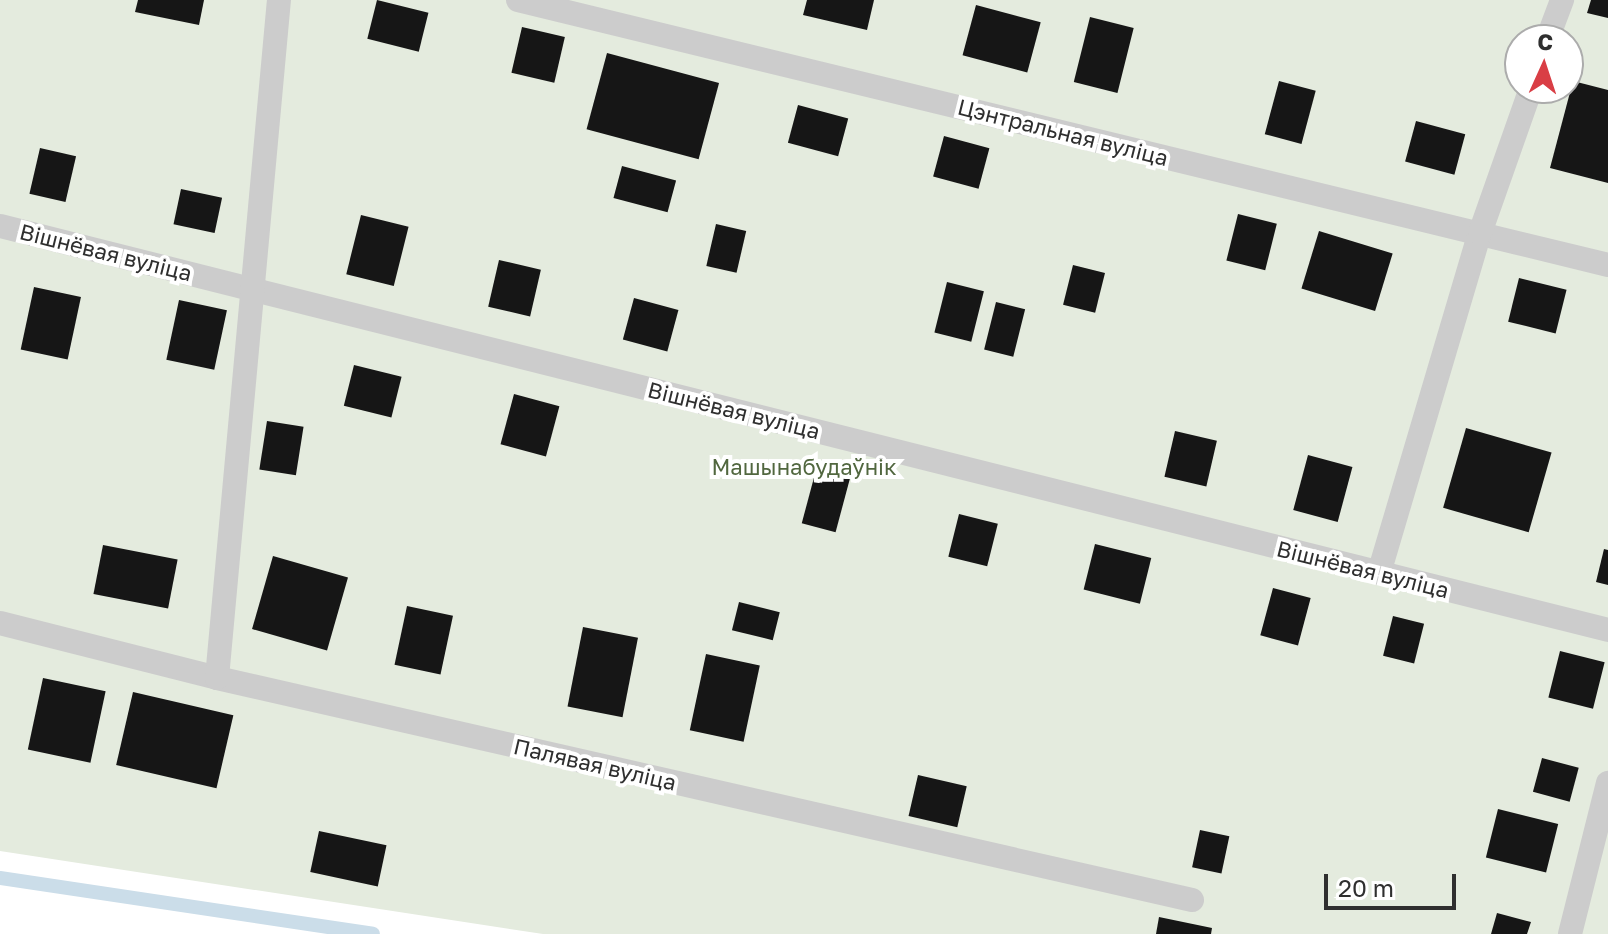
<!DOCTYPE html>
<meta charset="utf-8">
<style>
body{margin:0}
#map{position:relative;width:1608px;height:934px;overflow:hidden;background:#fff;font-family:"Golos Text",sans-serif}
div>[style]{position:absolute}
.green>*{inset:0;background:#e4ebde}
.stream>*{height:14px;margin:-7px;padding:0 7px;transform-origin:7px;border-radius:7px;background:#cbdde9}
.building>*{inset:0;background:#161616;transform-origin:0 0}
.service>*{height:24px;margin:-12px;padding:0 12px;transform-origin:12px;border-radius:12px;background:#ccc}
span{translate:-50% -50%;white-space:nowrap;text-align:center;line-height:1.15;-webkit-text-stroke:8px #fff;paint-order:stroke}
.street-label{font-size:22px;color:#2f2f2f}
.park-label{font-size:22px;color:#51673f}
.north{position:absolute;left:1504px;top:24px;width:80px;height:80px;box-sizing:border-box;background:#fff;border:2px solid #acacac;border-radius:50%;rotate:3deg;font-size:22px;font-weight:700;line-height:32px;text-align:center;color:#2f2f2f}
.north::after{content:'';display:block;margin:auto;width:28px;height:36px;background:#d93e45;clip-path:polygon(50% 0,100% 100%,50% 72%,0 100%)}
.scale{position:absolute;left:1324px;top:874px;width:132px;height:36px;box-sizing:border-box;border:4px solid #2f2f2f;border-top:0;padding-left:10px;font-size:24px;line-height:28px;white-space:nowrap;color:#2f2f2f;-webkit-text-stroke:6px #fff;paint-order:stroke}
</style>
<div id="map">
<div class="green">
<div style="clip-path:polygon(evenodd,0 0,1608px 0,1608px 934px,543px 934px,0 851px,0 0,1520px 40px,1568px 40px,1568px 88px,1520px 88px,1520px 40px)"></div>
</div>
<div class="stream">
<div style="left:0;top:878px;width:377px;rotate:8.5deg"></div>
</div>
<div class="building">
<div style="clip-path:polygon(138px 0,204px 0,199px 25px,135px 12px)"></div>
<div style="left:377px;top:0;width:53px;height:40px;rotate:14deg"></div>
<div style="clip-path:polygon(807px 0,874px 0,867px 30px,803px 15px)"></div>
<div style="clip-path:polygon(1591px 0,1608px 0,1608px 18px,1587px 13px)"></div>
<div style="left:976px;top:5px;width:67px;height:52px;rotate:15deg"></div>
<div style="left:1090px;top:17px;width:45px;height:67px;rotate:14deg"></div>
<div style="left:522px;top:27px;width:44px;height:47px;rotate:13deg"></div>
<div style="left:607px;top:53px;width:116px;height:79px;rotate:15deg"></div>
<div style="left:1279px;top:81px;width:38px;height:55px;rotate:15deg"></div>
<div style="clip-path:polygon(1573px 81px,1608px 90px,1608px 183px,1550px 168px)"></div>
<div style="left:798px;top:105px;width:52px;height:39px;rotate:15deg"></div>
<div style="left:1416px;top:121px;width:51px;height:42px;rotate:15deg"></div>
<div style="left:944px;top:136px;width:47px;height:42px;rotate:15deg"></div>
<div style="left:40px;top:148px;width:37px;height:47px;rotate:13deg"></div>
<div style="left:622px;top:166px;width:56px;height:33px;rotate:15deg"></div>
<div style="left:181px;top:189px;width:42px;height:36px;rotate:12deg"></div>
<div style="left:1238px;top:214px;width:40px;height:48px;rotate:14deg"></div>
<div style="left:361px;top:215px;width:49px;height:61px;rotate:14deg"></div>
<div style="left:716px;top:224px;width:31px;height:43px;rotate:13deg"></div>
<div style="left:1319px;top:231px;width:77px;height:60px;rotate:17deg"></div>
<div style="left:499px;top:260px;width:43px;height:48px;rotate:13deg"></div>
<div style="left:1073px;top:265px;width:33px;height:41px;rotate:14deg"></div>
<div style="left:1519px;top:278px;width:49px;height:45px;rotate:14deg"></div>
<div style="left:947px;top:282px;width:38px;height:52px;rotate:14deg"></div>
<div style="left:34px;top:287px;width:48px;height:64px;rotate:12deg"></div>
<div style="left:634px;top:298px;width:46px;height:43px;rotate:15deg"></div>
<div style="left:179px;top:300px;width:49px;height:61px;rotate:12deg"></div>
<div style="left:996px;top:302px;width:30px;height:49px;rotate:14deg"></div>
<div style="left:354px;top:365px;width:49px;height:42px;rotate:14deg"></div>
<div style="left:514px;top:394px;width:47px;height:52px;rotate:15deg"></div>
<div style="left:267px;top:421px;width:37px;height:49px;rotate:9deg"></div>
<div style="left:1466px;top:428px;width:89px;height:83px;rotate:16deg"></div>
<div style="left:1175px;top:431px;width:43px;height:47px;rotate:13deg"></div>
<div style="left:1308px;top:455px;width:46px;height:57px;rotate:15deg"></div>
<div style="left:816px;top:470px;width:35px;height:55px;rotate:15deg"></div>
<div style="left:959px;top:514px;width:40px;height:44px;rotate:14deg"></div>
<div style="left:1095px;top:544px;width:58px;height:47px;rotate:14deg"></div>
<div style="left:103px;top:545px;width:76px;height:50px;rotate:11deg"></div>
<div style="clip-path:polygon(1604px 549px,1608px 550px,1608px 585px,1596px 582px)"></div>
<div style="left:273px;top:556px;width:78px;height:76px;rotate:16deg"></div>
<div style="left:1273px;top:588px;width:39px;height:49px;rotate:15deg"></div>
<div style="left:739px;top:602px;width:42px;height:29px;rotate:14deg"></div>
<div style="left:407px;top:606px;width:47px;height:60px;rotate:12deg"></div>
<div style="left:1393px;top:616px;width:32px;height:41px;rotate:14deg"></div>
<div style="left:583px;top:627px;width:56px;height:81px;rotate:11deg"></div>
<div style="left:1560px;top:651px;width:46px;height:48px;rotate:14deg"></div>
<div style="left:706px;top:654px;width:55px;height:78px;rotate:12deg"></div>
<div style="left:43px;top:678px;width:64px;height:73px;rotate:12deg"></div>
<div style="left:133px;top:692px;width:103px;height:75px;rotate:13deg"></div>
<div style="left:1542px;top:758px;width:38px;height:35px;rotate:15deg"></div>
<div style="left:918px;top:775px;width:50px;height:42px;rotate:13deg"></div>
<div style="left:1498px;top:809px;width:62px;height:50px;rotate:14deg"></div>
<div style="left:1200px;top:830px;width:30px;height:38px;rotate:12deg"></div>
<div style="left:319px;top:831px;width:69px;height:42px;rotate:12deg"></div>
<div style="clip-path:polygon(1497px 913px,1531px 922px,1527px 934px,1491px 934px)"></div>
<div style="clip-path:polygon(1159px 917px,1212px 928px,1211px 934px,1156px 934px)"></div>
</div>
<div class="service">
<div style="left:518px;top:0;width:1122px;rotate:13.66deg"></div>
<div style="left:1547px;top:40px;width:43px;rotate:-69.4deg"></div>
<div style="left:0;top:226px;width:1658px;rotate:14.1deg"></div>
<div style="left:1379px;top:573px;width:355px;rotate:-73.5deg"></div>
<div style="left:1480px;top:233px;width:154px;rotate:-70.6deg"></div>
<div style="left:0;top:623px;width:224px;rotate:14.2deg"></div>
<div style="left:217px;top:678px;width:1000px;rotate:12.83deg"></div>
<div style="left:217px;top:678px;width:681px;rotate:-84.78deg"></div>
<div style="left:1570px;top:934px;width:156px;rotate:-75.9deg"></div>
</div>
<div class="street-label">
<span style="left:1063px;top:132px;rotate:14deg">Цэнтральная вуліца</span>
<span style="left:106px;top:252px;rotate:14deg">Вішнёвая вуліца</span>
<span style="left:734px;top:410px;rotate:14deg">Вішнёвая вуліца</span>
<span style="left:1363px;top:569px;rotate:14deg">Вішнёвая вуліца</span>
<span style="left:595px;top:764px;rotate:13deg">Палявая вуліца</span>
</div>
<div class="park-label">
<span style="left:804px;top:467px">Машынабудаўнік</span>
</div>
<div class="north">С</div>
<div class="scale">20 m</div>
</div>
